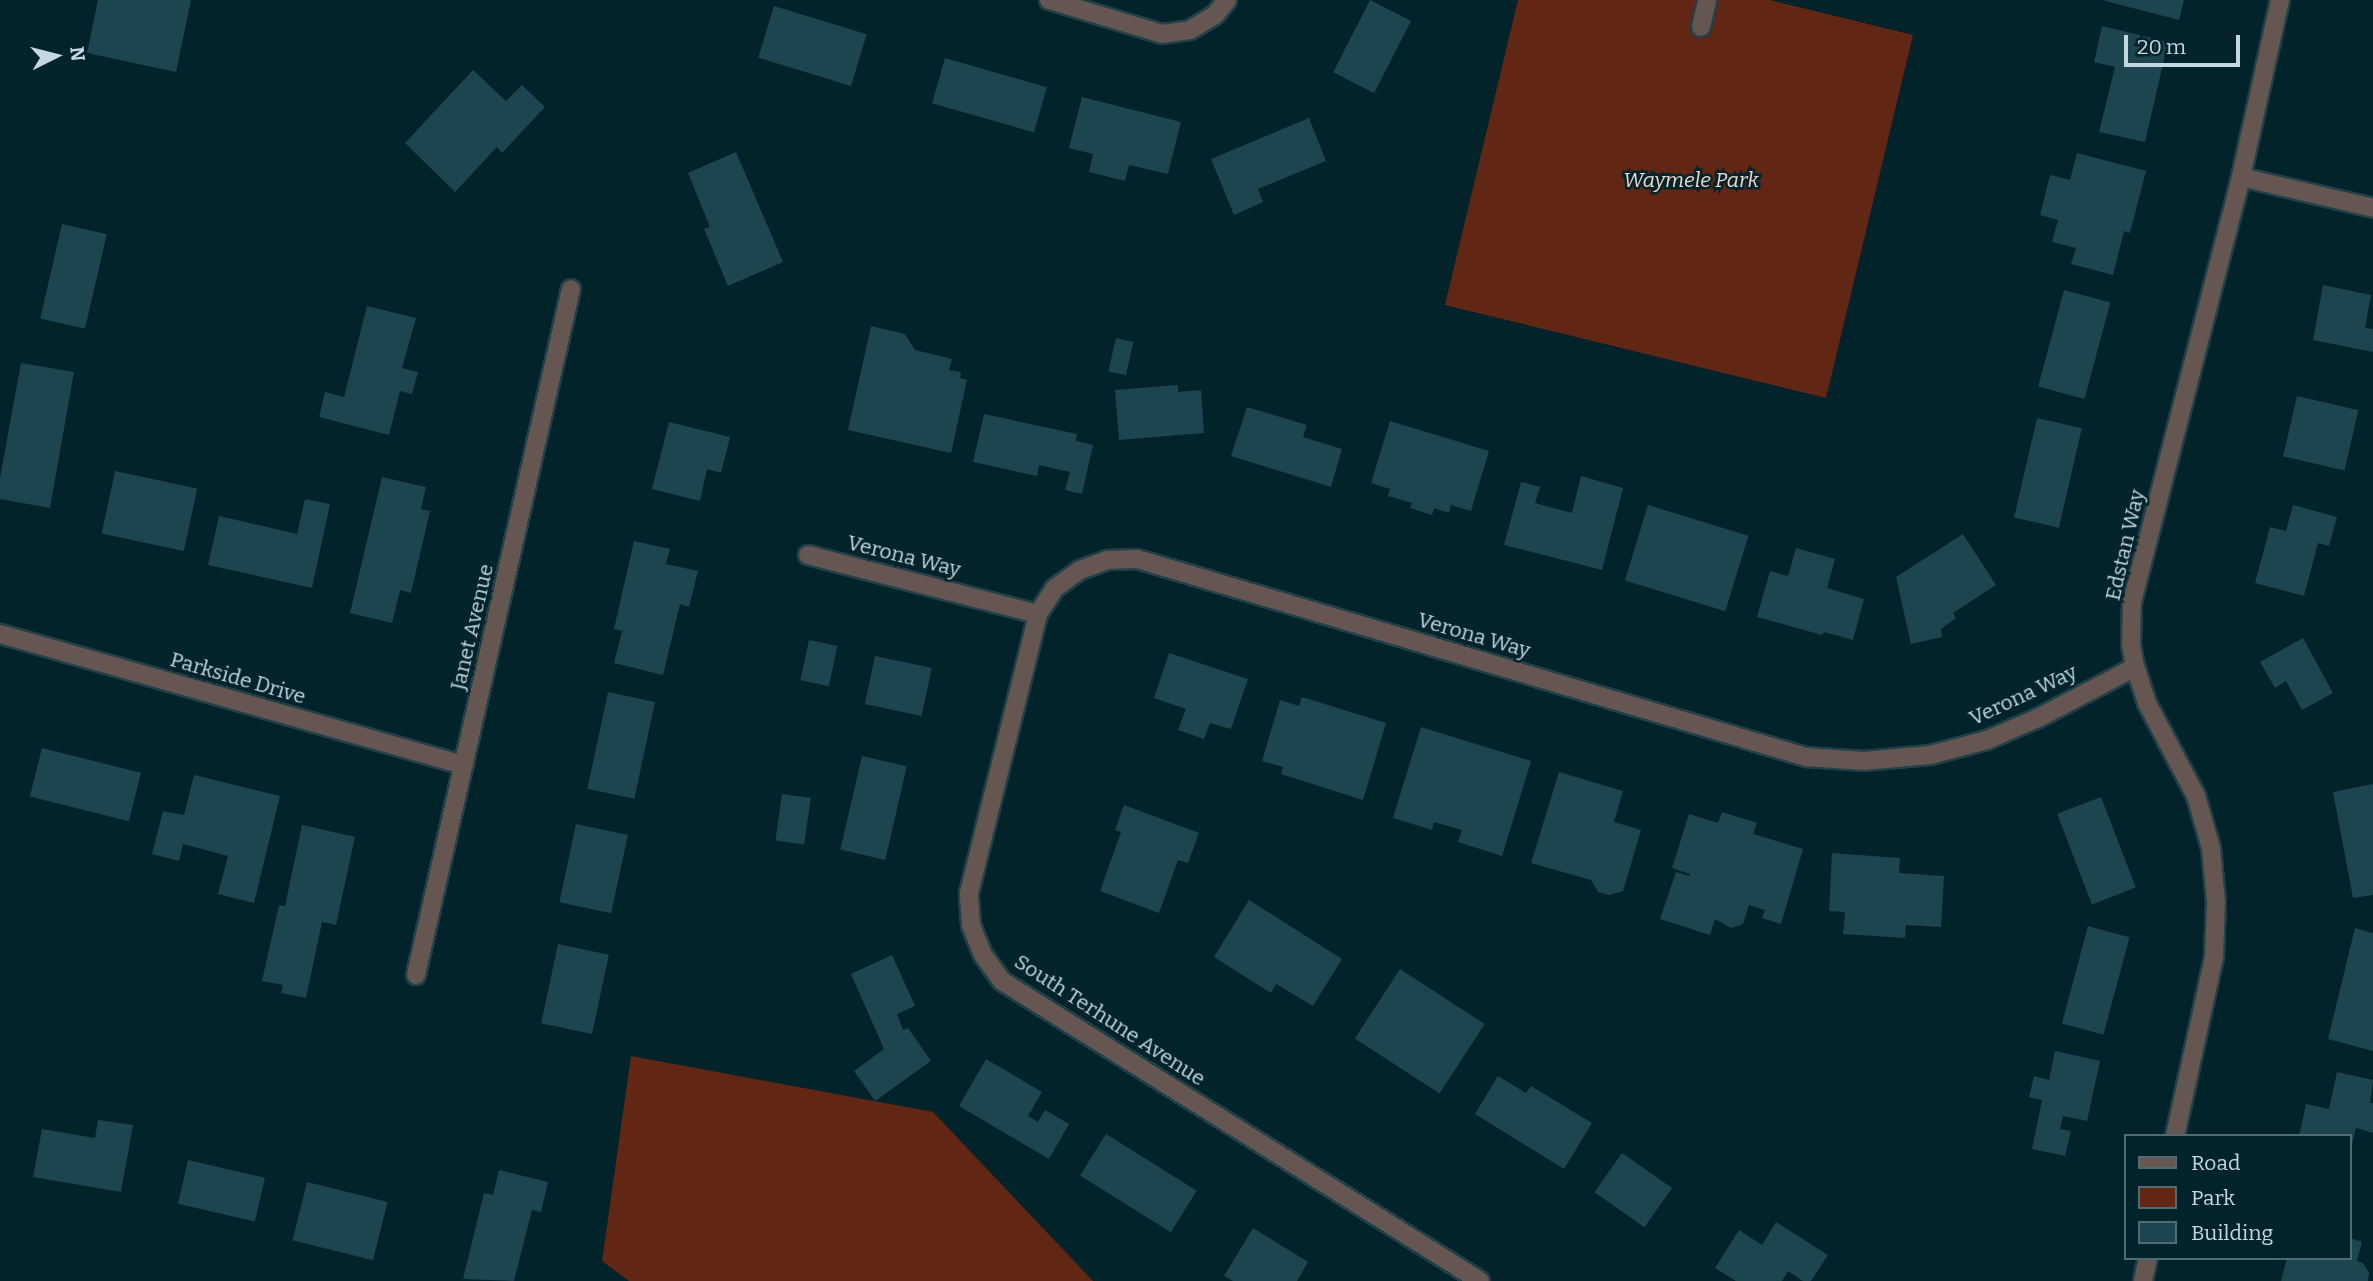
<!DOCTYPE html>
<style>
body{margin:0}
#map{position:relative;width:2373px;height:1281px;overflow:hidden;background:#03232b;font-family:Bitter,serif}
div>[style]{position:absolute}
.green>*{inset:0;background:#612714}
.building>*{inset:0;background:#1c4550;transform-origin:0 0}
.roads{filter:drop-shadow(2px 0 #224048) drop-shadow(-2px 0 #224048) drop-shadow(0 2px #224048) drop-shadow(0 -2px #224048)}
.lane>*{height:18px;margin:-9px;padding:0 9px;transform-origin:9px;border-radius:9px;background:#665651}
.street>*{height:18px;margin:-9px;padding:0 9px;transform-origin:9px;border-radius:9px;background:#665651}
span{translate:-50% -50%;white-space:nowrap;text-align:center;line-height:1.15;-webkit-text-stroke:5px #03232b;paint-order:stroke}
.park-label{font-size:21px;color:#eed5cd;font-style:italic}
.street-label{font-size:21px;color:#c3d8df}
.legend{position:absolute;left:2124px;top:1134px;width:228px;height:126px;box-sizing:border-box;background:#03232b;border:2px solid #506b73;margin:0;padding:9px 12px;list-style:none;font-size:21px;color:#c3d8df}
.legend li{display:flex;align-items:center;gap:14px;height:35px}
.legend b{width:35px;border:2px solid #506b73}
.north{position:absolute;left:21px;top:21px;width:70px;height:70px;-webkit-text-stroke:5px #03232b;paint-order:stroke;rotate:84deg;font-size:19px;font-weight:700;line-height:28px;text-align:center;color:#c3d8df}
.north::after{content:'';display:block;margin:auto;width:24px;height:32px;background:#c3d8df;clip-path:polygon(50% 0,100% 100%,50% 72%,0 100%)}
.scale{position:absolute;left:2124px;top:35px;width:116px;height:32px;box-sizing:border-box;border:4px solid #c3d8df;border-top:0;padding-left:9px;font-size:21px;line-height:24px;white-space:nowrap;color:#c3d8df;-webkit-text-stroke:5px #03232b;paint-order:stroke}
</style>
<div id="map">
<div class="green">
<div style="clip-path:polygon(1518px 0,1770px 0,1913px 35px,1826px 398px,1445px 305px)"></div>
<div style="clip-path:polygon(631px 1056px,933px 1112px,1093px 1281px,629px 1281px,602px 1261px)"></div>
</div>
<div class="building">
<div style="clip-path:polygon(98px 0,191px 0,176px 72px,87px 53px)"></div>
<div style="left:1370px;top:0;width:46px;height:81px;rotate:27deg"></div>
<div style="clip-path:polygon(2102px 0,2184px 0,2179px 20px)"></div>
<div style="left:774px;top:6px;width:97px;height:54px;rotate:17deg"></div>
<div style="clip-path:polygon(2102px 26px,2168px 42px,2145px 142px,2099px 132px,2115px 67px,2094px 62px)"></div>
<div style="left:945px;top:58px;width:106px;height:47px;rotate:16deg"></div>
<div style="clip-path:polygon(473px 70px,506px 101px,522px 85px,545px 107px,502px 153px,497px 147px,455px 192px,405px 143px)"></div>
<div style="clip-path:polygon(1082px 97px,1181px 122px,1168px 174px,1129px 165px,1125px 181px,1089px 172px,1093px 154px,1069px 148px)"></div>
<div style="clip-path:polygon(1309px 118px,1326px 161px,1258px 189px,1263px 202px,1234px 215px,1211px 159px)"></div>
<div style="clip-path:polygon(736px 152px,783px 262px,728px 286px,704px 229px,710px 227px,688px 173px)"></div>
<div style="clip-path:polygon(2077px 153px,2146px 171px,2130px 233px,2124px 231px,2113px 275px,2071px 264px,2076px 248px,2052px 242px,2058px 220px,2040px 215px,2050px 175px,2070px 180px)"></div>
<div style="left:62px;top:224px;width:46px;height:97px;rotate:13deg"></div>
<div style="clip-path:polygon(2323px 285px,2371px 295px,2365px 328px,2373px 329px,2373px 352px,2313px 340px)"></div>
<div style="left:2064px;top:290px;width:48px;height:100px;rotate:15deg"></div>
<div style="clip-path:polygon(367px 306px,416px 318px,402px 368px,418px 372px,412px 394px,400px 391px,389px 435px,319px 417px,325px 392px,344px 397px)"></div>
<div style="clip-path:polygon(871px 326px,905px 334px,915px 350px,952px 359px,949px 370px,961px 372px,960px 378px,967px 380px,951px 453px,848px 430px)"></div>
<div style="left:1116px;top:338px;width:18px;height:34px;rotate:13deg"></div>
<div style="clip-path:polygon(21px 363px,74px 372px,50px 508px,0 499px,0 478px)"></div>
<div style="clip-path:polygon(1178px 385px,1178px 392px,1201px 390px,1204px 433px,1119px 440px,1115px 390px)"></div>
<div style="left:2297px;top:396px;width:63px;height:62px;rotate:13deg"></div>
<div style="clip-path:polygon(1247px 407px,1307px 425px,1303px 437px,1342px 449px,1331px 487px,1231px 456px)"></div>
<div style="clip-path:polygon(984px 414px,1077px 434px,1076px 441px,1093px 445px,1082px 494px,1065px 490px,1070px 472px,1039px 465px,1037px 476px,973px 462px)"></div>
<div style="left:2037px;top:418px;width:46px;height:102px;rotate:13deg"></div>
<div style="clip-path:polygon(1390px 421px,1489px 451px,1471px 511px,1451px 505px,1449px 513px,1434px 508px,1432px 515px,1410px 508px,1412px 503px,1388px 496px,1390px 489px,1371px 483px)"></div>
<div style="clip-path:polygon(669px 422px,730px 437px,721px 473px,707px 469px,700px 501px,652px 489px)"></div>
<div style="left:115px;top:471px;width:84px;height:64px;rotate:12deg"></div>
<div style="clip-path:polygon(1581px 476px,1623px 488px,1602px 570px,1504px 545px,1521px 482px,1540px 487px,1535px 503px,1572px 513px)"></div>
<div style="clip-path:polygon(382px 477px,426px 487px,421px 509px,430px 511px,411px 593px,400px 590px,392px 623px,350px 613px)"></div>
<div style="clip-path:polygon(305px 499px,330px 504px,312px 588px,208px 565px,219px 516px,297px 534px)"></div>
<div style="left:1648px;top:505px;width:105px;height:79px;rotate:17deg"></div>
<div style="clip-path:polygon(2293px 505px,2337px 517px,2329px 546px,2318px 543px,2304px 596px,2255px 583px,2270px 527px,2286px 531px)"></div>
<div style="clip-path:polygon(1963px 534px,1996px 585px,1953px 613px,1956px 618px,1941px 629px,1942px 637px,1911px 644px,1896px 577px)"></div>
<div style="clip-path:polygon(634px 541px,670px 549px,666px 564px,698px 571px,689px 607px,680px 604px,663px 675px,614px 663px,622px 631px,614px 629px)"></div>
<div style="clip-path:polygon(1796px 548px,1835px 559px,1827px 588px,1864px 599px,1853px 640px,1824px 632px,1822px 635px,1757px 617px,1770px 571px,1788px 576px)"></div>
<div style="clip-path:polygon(2303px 638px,2333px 693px,2302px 710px,2286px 681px,2275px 688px,2260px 662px)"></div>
<div style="left:809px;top:640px;width:29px;height:41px;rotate:12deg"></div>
<div style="clip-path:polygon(1169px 653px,1248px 679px,1231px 729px,1210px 723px,1204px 739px,1178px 730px,1186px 709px,1154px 698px)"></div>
<div style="left:875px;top:656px;width:58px;height:49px;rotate:12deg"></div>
<div style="left:608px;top:692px;width:48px;height:99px;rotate:12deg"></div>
<div style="clip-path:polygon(1302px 697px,1386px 723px,1363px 800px,1281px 774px,1283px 767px,1262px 761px,1280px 700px,1299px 706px)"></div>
<div style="clip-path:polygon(1421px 727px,1531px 761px,1502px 856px,1458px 842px,1462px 830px,1434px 822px,1432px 830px,1393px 818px)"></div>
<div style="left:42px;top:748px;width:102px;height:50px;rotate:14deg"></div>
<div style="left:862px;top:756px;width:46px;height:96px;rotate:13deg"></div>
<div style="clip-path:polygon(1559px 772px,1623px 791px,1614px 822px,1641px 830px,1623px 891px,1609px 895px,1598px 892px,1591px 880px,1531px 863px)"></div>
<div style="clip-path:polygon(194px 775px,280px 796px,254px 903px,218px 894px,228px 856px,183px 844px,179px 861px,152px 854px,163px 811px,184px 815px)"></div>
<div style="clip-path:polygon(2373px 784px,2373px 895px,2353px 898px,2333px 792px)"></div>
<div style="left:782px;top:794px;width:29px;height:47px;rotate:8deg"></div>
<div style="left:2101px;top:797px;width:97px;height:47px;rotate:69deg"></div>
<div style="clip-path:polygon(1124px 805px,1199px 833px,1188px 863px,1178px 860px,1159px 913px,1100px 891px,1121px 832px,1115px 830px)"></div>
<div style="clip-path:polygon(1722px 812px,1757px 823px,1753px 834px,1803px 849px,1781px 924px,1762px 918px,1765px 910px,1749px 905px,1743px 924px,1731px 928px,1715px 919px,1710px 935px,1660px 919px,1676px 872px,1689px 876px,1690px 874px,1672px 868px,1689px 814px,1718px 823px)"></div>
<div style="left:576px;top:824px;width:53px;height:80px;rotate:12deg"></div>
<div style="clip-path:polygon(302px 825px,355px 837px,336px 925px,322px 922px,306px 998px,281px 993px,283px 985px,262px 981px,279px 905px,285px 906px)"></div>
<div style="clip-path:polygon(1832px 853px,1900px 858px,1899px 873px,1944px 876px,1941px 927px,1906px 925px,1905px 938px,1843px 934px,1845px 912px,1829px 911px)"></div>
<div style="clip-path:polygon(1249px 900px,1342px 959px,1313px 1006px,1276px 984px,1271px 993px,1214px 957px)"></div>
<div style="left:2088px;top:926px;width:43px;height:101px;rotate:15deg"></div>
<div style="clip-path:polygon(2355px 928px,2373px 933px,2373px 1051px,2328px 1039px)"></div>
<div style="left:558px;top:944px;width:52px;height:81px;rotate:12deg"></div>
<div style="clip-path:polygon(892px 955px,915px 1006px,897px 1014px,903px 1030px,908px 1028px,931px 1061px,875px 1101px,854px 1071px,884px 1049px,851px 974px)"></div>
<div style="left:1400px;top:969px;width:101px;height:83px;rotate:33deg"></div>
<div style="clip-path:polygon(2055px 1051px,2100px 1061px,2087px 1121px,2063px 1116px,2060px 1129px,2071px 1131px,2065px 1156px,2032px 1149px,2042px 1100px,2029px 1097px,2034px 1076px,2049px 1080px)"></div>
<div style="clip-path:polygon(986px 1059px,1042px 1092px,1028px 1116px,1038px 1122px,1045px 1110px,1069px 1124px,1049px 1159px,959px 1106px)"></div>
<div style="clip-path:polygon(2337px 1072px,2373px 1080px,2370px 1103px,2373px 1103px,2373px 1133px,2356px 1128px,2351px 1148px,2350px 1136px,2299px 1136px,2306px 1104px,2329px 1109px)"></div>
<div style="clip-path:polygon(1498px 1076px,1526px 1093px,1531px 1086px,1592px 1123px,1564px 1169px,1475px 1114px)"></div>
<div style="clip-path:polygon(98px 1120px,133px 1125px,121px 1192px,33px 1177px,42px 1129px,95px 1138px)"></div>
<div style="left:1106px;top:1134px;width:107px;height:49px;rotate:32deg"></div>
<div style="left:1622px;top:1153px;width:61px;height:48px;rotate:35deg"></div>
<div style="left:188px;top:1160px;width:79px;height:45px;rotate:13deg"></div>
<div style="clip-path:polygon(499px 1170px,548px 1182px,541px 1212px,532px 1210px,514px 1281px,463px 1279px,484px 1193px,493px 1195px)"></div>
<div style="left:307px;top:1182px;width:83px;height:60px;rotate:14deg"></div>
<div style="clip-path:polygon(1776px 1222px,1828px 1255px,1811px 1281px,1803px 1281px,1788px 1271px,1782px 1281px,1736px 1281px,1715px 1268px,1739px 1230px,1762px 1245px)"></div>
<div style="clip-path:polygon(1253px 1228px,1308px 1262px,1297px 1281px,1233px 1281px,1224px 1276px)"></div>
<div style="clip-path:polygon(2350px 1238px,2362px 1242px,2357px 1261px,2363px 1263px,2369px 1273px,2368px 1281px,2281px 1281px,2287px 1258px,2350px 1258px)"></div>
</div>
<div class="roads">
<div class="lane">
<div style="left:1701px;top:27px;width:28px;rotate:-77deg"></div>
</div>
<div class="street">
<div style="left:1049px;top:0;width:118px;rotate:16.7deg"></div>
<div style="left:1162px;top:34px;width:28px;rotate:-8deg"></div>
<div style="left:1190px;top:30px;width:29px;rotate:-31deg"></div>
<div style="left:1215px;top:15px;width:19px;rotate:-51deg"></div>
<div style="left:2241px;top:177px;width:136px;rotate:13.2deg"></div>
<div style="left:808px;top:555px;width:237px;rotate:14.4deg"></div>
<div style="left:0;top:634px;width:482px;rotate:15.8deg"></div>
<div style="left:416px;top:975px;width:703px;rotate:-77.27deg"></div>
<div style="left:2175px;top:1136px;width:183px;rotate:-77.7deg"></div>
<div style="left:2214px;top:957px;width:55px;rotate:-87.9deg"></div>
<div style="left:2216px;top:902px;width:54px;rotate:-95.3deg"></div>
<div style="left:2211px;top:848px;width:54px;rotate:-106.1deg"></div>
<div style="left:2196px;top:796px;width:105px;rotate:-117.8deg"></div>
<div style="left:2147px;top:703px;width:38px;rotate:-108deg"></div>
<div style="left:2135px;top:667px;width:22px;rotate:-100deg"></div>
<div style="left:2131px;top:645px;width:43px;rotate:-88.7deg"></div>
<div style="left:2132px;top:602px;width:439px;rotate:-75.6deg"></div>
<div style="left:2241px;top:177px;width:181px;rotate:-77.6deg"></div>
<div style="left:1480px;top:1281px;width:564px;rotate:-147.89deg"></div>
<div style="left:1002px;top:981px;width:32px;rotate:-126deg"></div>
<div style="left:983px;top:955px;width:32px;rotate:-112deg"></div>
<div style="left:971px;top:925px;width:32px;rotate:-94deg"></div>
<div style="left:969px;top:893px;width:287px;rotate:-76.1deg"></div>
<div style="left:1038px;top:614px;width:31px;rotate:-57deg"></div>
<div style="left:1055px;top:588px;width:31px;rotate:-36deg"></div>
<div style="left:1080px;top:570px;width:30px;rotate:-20deg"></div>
<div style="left:1108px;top:560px;width:29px;rotate:-2deg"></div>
<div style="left:1137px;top:559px;width:698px;rotate:16.49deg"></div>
<div style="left:1806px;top:757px;width:58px;rotate:3.9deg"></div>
<div style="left:1864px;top:761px;width:66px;rotate:-5.2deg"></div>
<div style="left:1930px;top:755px;width:59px;rotate:-14.7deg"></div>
<div style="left:1987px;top:740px;width:56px;rotate:-23.3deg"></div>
<div style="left:2038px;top:718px;width:110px;rotate:-27.7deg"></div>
<div style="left:2143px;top:1281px;width:24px;rotate:-78deg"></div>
</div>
</div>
<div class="park-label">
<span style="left:1691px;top:180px">Waymele Park</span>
</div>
<div class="street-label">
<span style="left:2125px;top:545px;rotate:-77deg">Edstan Way</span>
<span style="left:904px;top:556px;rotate:14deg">Verona Way</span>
<span style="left:472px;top:627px;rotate:-77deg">Janet Avenue</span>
<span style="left:1474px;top:635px;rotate:16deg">Verona Way</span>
<span style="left:238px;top:678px;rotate:16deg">Parkside Drive</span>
<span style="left:2023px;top:695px;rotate:-25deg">Verona Way</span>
<span style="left:1110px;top:1020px;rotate:33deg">South Terhune Avenue</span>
</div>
<ul class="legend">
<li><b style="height:9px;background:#665651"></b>Road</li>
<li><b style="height:19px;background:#612714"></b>Park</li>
<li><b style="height:19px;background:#1c4550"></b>Building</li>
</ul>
<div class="north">N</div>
<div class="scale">20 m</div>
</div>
